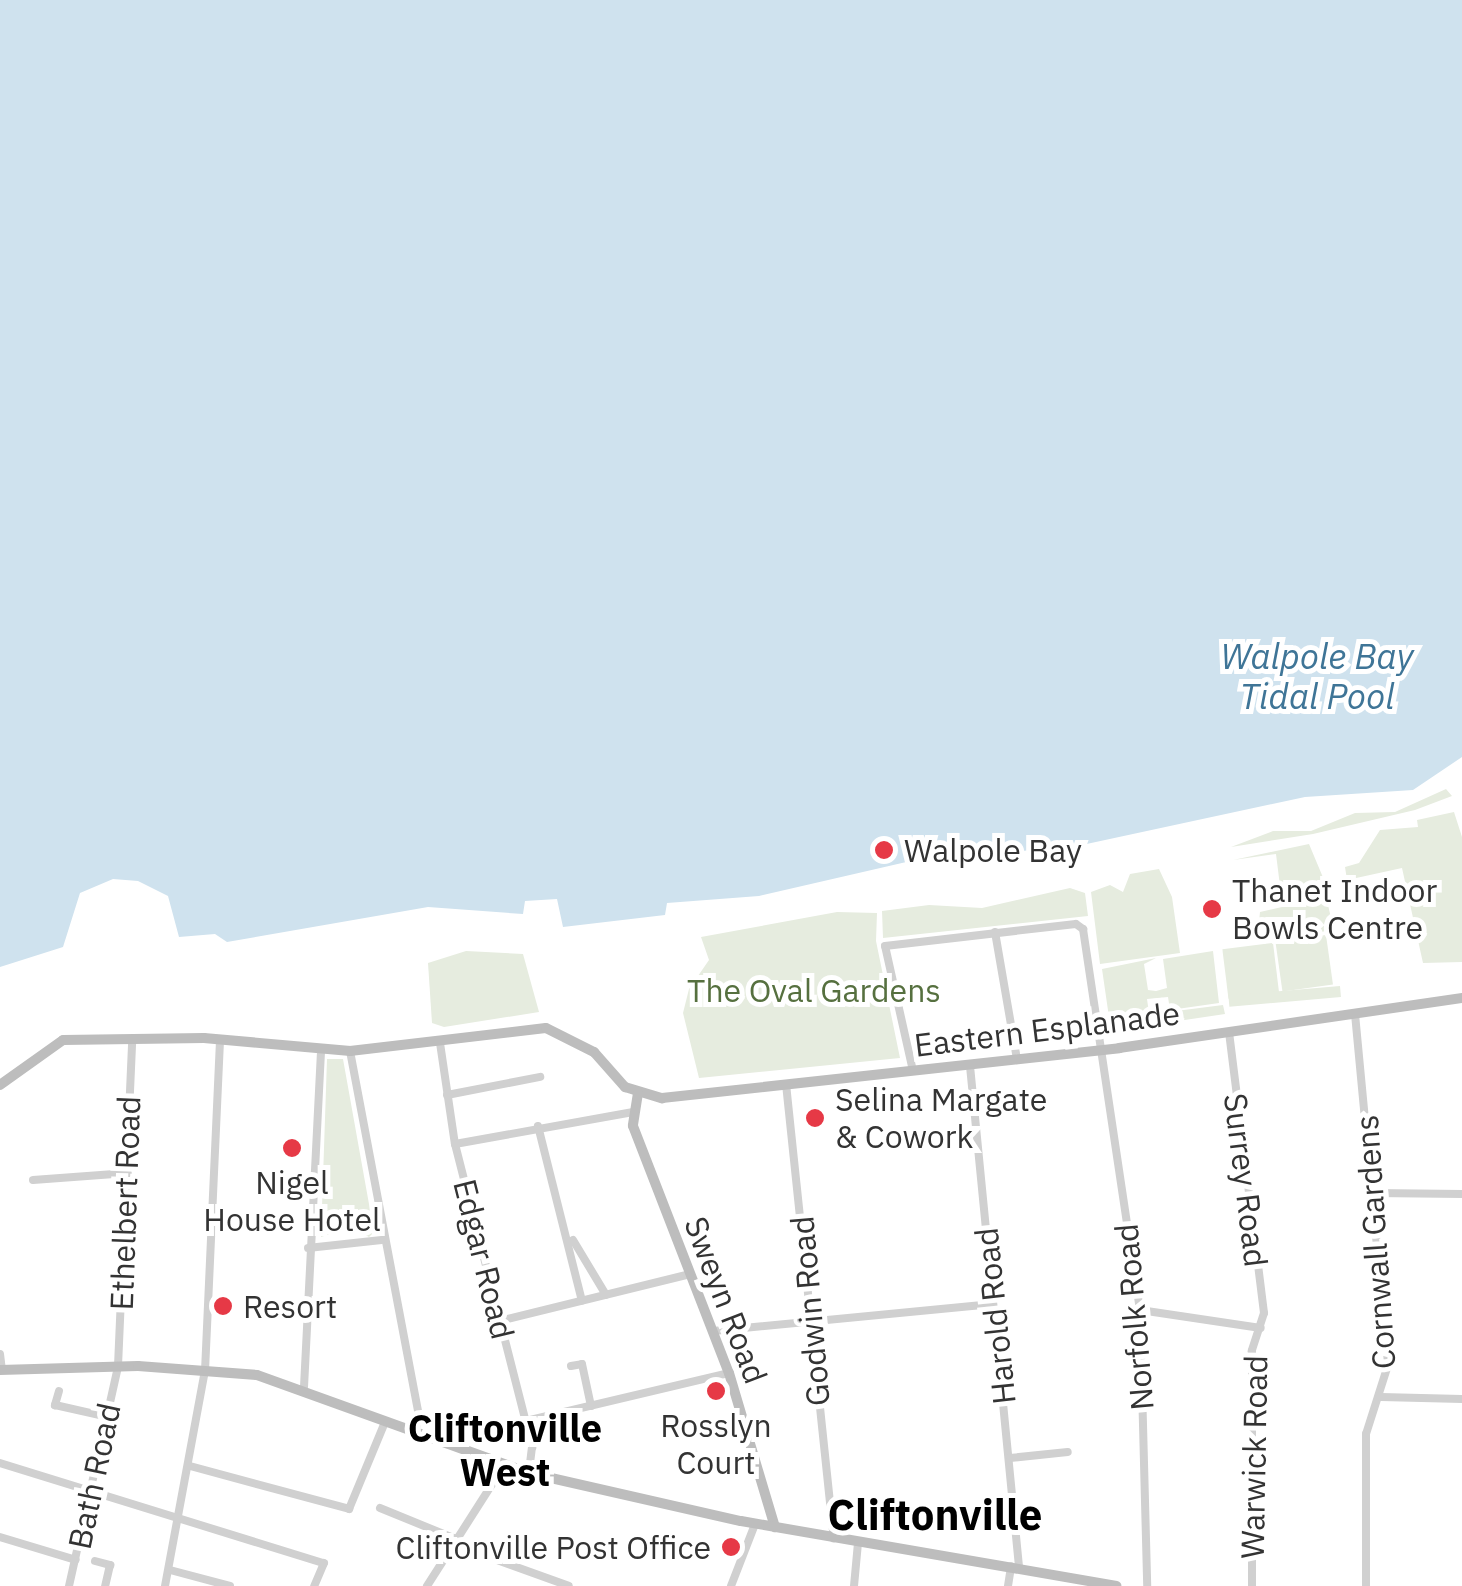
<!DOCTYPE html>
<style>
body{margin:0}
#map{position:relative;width:1462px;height:1586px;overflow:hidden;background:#fff;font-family:"IBM Plex Sans",sans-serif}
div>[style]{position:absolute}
.green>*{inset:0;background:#e6ecdf;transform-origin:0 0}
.water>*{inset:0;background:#cfe2ee}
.street>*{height:8px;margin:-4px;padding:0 4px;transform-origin:4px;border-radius:4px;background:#d0d0d0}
.secondary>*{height:10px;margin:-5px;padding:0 5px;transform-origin:5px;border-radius:5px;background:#bdbdbd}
.dots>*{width:28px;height:28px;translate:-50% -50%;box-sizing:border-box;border:5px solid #fff;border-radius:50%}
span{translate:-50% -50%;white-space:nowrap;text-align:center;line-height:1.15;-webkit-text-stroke:10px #fff;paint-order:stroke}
.poi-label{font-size:32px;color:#333}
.left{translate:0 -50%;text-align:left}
.right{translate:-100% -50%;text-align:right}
.park-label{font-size:32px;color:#56703f}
.street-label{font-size:32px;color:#333}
.water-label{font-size:35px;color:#3f7597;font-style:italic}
.quarter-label{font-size:38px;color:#000;font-weight:700}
.district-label{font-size:42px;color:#000;font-weight:700}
</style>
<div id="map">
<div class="green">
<div style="clip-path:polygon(1446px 789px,1452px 796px,1415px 810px,1313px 834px,1231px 847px,1273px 831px,1311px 831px,1355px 813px,1395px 812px)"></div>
<div style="clip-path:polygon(1454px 812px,1462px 837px,1462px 962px,1423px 963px,1402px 868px,1347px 880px,1345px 867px,1359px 863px,1380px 830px,1418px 827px,1417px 820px)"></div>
<div style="clip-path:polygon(1309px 844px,1327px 887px,1281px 894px,1276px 854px,1233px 860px)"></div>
<div style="clip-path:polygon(1159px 869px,1172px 897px,1180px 953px,1100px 964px,1091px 892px,1110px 885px,1123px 892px,1130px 874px)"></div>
<div style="clip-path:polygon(1070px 888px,1085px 893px,1088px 916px,883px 938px,882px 911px,929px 905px,982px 908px)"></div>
<div style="clip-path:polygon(1326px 897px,1334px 930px,1257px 941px,1260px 912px)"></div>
<div style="clip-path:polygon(837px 912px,877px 913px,876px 941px,900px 1058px,699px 1078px,683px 1013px,689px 989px,709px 960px,701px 937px)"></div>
<div style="left:1326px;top:935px;width:50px;height:51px;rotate:82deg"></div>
<div style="left:1273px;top:943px;width:50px;height:51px;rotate:83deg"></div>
<div style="clip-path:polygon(466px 951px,523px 954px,539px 1012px,444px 1027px,432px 1023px,428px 963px)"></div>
<div style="clip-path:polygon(1213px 951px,1219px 1003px,1170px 1010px,1168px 997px,1147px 999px,1149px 1013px,1137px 1016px,1223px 1005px,1225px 1014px,1111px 1031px,1102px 969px,1156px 958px,1144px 964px,1148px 990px,1156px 991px,1167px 988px,1163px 959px)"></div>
<div style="left:1340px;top:986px;width:11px;height:112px;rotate:85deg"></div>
<div style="clip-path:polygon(327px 1059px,343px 1059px,374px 1232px,369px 1237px,351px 1227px,321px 1237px)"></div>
</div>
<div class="water">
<div style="clip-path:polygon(0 0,1462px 0,1462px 757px,1413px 790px,1305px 797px,1068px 848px,928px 857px,759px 896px,667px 903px,665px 915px,563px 927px,557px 899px,525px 901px,523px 914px,428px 907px,227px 942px,215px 934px,179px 937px,168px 896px,138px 881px,113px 879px,80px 893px,63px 947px,0 967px)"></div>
</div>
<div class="street">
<div style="left:995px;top:932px;width:130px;rotate:80.2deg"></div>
<div style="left:1355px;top:1014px;width:353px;rotate:84.6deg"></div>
<div style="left:1388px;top:1365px;width:72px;rotate:107.7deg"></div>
<div style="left:1366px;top:1434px;width:152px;rotate:90deg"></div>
<div style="left:1229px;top:1032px;width:283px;rotate:82.9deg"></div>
<div style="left:1264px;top:1313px;width:40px;rotate:108deg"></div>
<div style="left:1252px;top:1351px;width:235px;rotate:90deg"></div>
<div style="left:440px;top:1043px;width:102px;rotate:81.6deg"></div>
<div style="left:455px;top:1144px;width:313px;rotate:75.7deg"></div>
<div style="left:532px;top:1447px;width:26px;rotate:97deg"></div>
<div style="left:350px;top:1051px;width:371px;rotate:79.3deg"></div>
<div style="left:419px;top:1416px;width:19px;rotate:102deg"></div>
<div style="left:970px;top:1066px;width:503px;rotate:84.41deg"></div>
<div style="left:913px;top:1071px;width:128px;rotate:-102.6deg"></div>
<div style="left:885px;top:946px;width:192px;rotate:-6.6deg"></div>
<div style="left:1076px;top:924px;width:9px;rotate:36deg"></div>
<div style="left:1083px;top:929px;width:385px;rotate:81.5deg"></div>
<div style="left:1140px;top:1310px;width:276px;rotate:88.5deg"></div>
<div style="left:786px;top:1084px;width:457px;rotate:84deg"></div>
<div style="left:447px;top:1095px;width:95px;rotate:-11deg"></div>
<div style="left:538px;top:1126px;width:180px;rotate:75.9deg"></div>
<div style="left:455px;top:1144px;width:181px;rotate:-10.2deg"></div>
<div style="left:33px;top:1180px;width:95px;rotate:-4.2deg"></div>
<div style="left:1374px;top:1193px;width:88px;rotate:0.7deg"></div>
<div style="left:573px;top:1240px;width:64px;rotate:59deg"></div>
<div style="left:308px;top:1248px;width:74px;rotate:-6.2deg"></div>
<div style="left:1140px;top:1310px;width:122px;rotate:8.5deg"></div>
<div style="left:499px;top:1321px;width:197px;rotate:-13.8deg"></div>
<div style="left:713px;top:1331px;width:281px;rotate:-5.5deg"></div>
<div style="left:0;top:1354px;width:16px;rotate:83deg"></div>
<div style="left:571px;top:1366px;width:11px;rotate:-10deg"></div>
<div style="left:582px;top:1364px;width:43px;rotate:77.9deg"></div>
<div style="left:304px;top:1387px;width:337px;rotate:-87.1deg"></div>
<div style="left:59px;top:1391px;width:15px;rotate:106deg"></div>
<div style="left:55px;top:1405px;width:54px;rotate:12.8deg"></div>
<div style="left:1381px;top:1397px;width:81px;rotate:1.4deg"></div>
<div style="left:526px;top:1421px;width:209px;rotate:-13.3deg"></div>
<div style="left:1010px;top:1458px;width:58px;rotate:-5.9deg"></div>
<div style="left:0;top:1463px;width:339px;rotate:17.2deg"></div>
<div style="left:324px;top:1563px;width:25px;rotate:113deg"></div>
<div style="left:190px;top:1466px;width:165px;rotate:15.1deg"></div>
<div style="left:349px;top:1509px;width:94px;rotate:-67.5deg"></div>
<div style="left:380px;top:1508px;width:82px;rotate:22.2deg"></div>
<div style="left:0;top:1537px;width:79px;rotate:16.8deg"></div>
<div style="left:453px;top:1544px;width:123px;rotate:19.9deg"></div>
<div style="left:95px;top:1561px;width:16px;rotate:15deg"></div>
<div style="left:110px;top:1565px;width:22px;rotate:103deg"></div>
<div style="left:170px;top:1570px;width:62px;rotate:14.9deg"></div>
<div style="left:69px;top:1586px;width:225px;rotate:-77.4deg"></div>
<div style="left:118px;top:1366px;width:326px;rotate:-87.5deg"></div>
<div style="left:165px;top:1586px;width:219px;rotate:-79.5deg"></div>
<div style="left:205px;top:1371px;width:332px;rotate:-87.4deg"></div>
<div style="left:427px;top:1586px;width:141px;rotate:-57.4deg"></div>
<div style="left:731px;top:1586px;width:66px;rotate:-68.8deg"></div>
<div style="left:854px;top:1586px;width:43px;rotate:-84.7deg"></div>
<div style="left:1008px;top:1586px;width:20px;rotate:-81deg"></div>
</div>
<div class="secondary">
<div style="left:0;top:1085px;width:77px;rotate:-35.5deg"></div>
<div style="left:63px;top:1040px;width:141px;rotate:-0.8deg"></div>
<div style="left:204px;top:1038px;width:147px;rotate:5.1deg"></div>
<div style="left:350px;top:1051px;width:197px;rotate:-6.7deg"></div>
<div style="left:546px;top:1028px;width:54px;rotate:26.6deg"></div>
<div style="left:594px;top:1052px;width:47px;rotate:48.5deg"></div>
<div style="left:625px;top:1087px;width:39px;rotate:17deg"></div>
<div style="left:662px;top:1098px;width:460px;rotate:-6.2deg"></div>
<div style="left:1119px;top:1048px;width:347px;rotate:-8.3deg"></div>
<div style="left:638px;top:1093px;width:33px;rotate:99deg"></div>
<div style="left:633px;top:1126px;width:265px;rotate:68.8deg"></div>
<div style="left:729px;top:1373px;width:161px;rotate:73.4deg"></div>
<div style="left:0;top:1370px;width:138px;rotate:-1.7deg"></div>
<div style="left:138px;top:1366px;width:119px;rotate:4.3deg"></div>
<div style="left:257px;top:1375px;width:289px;rotate:19.8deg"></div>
<div style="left:529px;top:1473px;width:217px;rotate:12.8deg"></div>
<div style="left:741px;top:1521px;width:381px;rotate:9.8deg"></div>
</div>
<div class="dots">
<div style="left:884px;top:850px;background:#e63946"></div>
<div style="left:1212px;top:909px;background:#e63946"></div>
<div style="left:815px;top:1118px;background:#e63946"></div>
<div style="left:292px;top:1148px;background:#e63946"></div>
<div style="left:223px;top:1306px;background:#e63946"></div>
<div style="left:716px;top:1391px;background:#e63946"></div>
<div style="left:731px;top:1547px;background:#e63946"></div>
</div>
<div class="poi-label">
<span class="left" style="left:904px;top:850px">Walpole Bay</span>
<span class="left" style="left:1232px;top:909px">Thanet Indoor<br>Bowls Centre</span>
<span class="left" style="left:835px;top:1118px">Selina Margate<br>&amp; Cowork</span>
<span style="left:292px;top:1201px">Nigel<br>House Hotel</span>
<span class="left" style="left:243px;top:1306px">Resort</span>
<span style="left:716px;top:1444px">Rosslyn<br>Court</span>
<span class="right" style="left:711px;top:1547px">Cliftonville Post Office</span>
</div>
<div class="park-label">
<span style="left:814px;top:990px">The Oval Gardens</span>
</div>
<div class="street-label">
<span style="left:1047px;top:1029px;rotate:-7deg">Eastern Esplanade</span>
<span style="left:1246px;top:1180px;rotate:83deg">Surrey Road</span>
<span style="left:125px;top:1203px;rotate:-88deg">Ethelbert Road</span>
<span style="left:1375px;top:1242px;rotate:-94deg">Cornwall Gardens</span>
<span style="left:484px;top:1259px;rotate:76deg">Edgar Road</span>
<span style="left:726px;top:1300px;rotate:69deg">Sweyn Road</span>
<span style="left:810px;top:1311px;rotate:-95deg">Godwin Road</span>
<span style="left:995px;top:1316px;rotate:-96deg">Harold Road</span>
<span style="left:1134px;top:1317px;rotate:-95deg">Norfolk Road</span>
<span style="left:1254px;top:1457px;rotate:-89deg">Warwick Road</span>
<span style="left:94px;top:1476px;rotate:-78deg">Bath Road</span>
</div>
<div class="water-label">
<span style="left:1317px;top:676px">Walpole Bay<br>Tidal Pool</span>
</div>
<div class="quarter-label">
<span style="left:505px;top:1450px">Cliftonville<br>West</span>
</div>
<div class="district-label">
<span style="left:935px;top:1515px">Cliftonville</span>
</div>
</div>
